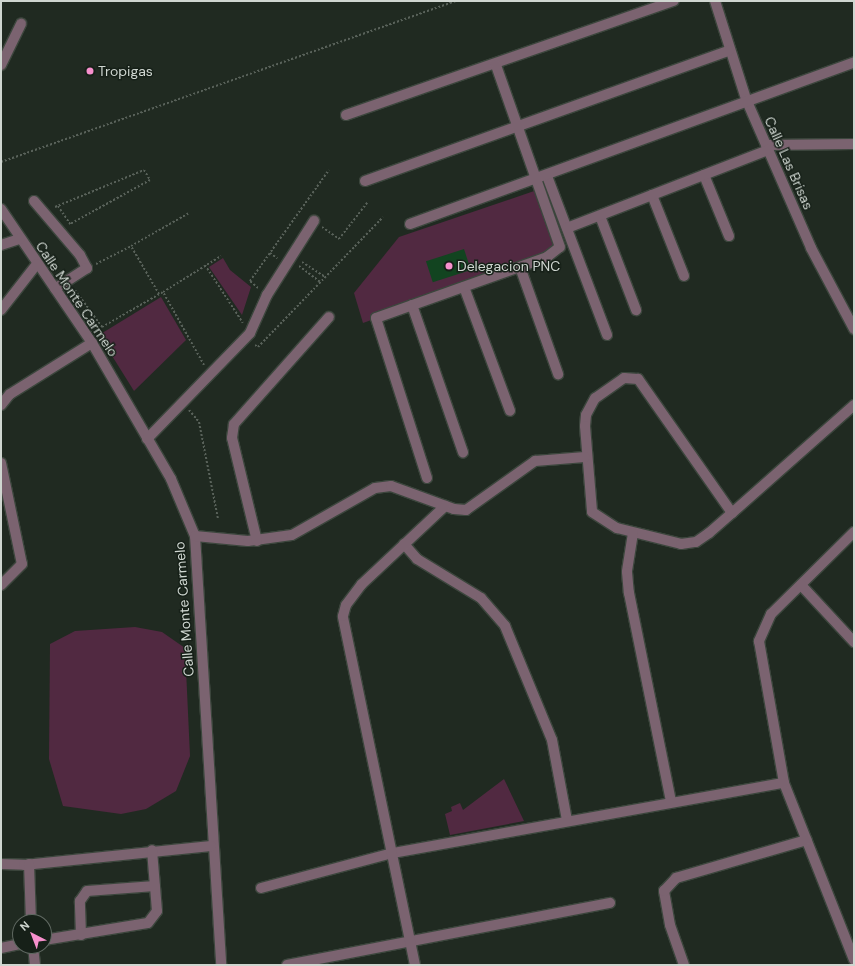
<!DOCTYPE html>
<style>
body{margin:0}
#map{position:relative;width:855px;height:966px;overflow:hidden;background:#202a21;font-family:"DM Sans",sans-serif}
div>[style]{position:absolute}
.green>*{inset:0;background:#512941}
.building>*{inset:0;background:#124420;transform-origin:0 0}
.path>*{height:2px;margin-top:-1px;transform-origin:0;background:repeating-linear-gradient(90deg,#59625a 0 2px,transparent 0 4px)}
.roads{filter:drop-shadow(1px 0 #3c463d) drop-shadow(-1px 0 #3c463d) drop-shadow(0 1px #3c463d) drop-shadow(0 -1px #3c463d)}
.minor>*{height:10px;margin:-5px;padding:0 5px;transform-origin:5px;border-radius:5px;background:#7b6370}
.dots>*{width:11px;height:11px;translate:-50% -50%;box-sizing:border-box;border:2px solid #162018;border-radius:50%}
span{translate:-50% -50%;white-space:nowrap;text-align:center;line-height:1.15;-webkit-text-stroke:3px #162018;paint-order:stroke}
.poi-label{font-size:14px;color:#cfd6d0}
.left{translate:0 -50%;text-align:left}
.street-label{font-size:14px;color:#cfd6d0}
.frame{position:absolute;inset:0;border:2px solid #cfd6d0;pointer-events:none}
.north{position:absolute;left:12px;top:914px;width:40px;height:40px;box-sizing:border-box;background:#162018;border:1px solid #606962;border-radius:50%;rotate:318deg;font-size:11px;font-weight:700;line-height:16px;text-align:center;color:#cfd6d0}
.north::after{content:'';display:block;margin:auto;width:14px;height:18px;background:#f790cd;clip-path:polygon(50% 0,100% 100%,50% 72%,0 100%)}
</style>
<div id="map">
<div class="green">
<div style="clip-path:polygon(540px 189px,558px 241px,544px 258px,363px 323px,354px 293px,399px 237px)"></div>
<div style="clip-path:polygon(223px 258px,230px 270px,251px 287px,242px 315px,209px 267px)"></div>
<div style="clip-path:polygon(161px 297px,186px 340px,134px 391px,99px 335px)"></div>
<div style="clip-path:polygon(135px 627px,162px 632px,185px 648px,190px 756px,176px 791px,146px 809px,121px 814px,63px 806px,49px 759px,50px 644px,75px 631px)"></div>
<div style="clip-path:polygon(504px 779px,524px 821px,450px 835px,445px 814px,452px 811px,451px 807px,460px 803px,463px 810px)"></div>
</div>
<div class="building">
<div style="left:464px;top:249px;width:22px;height:40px;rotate:72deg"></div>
</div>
<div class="path">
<div style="left:1px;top:162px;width:483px;rotate:-19.5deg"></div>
<div style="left:58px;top:206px;width:22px;rotate:56deg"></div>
<div style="left:55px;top:207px;width:96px;rotate:-22.6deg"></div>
<div style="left:144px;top:170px;width:12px;rotate:59deg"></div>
<div style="left:150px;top:180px;width:91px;rotate:151.2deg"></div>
<div style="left:322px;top:227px;width:21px;rotate:35deg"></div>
<div style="left:339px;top:239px;width:46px;rotate:-52.1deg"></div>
<div style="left:270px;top:253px;width:9px;rotate:36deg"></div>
<div style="left:302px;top:262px;width:27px;rotate:33deg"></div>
<div style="left:96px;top:264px;width:39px;rotate:-27deg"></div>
<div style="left:205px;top:265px;width:69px;rotate:56.8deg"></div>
<div style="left:299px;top:266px;width:26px;rotate:37deg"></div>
<div style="left:258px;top:288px;width:11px;rotate:-139deg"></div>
<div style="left:250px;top:281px;width:136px;rotate:-54.6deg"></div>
<div style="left:75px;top:290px;width:46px;rotate:53.9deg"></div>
<div style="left:102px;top:327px;width:70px;rotate:-29.8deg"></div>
<div style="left:159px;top:294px;width:56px;rotate:-120.3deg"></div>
<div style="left:131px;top:246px;width:67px;rotate:-29.6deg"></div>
<div style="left:255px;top:345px;width:4px;rotate:34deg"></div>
<div style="left:258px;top:347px;width:180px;rotate:-46.1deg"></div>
<div style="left:204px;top:365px;width:84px;rotate:-119.3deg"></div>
<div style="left:163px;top:292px;width:68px;rotate:-31.8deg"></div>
<div style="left:189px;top:410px;width:16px;rotate:50deg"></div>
<div style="left:199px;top:422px;width:99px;rotate:78.9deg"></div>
</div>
<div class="roads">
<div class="minor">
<div style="left:715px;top:1px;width:103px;rotate:72.4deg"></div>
<div style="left:746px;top:99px;width:163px;rotate:66.4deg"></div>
<div style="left:811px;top:248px;width:92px;rotate:62deg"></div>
<div style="left:1px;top:65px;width:46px;rotate:-64deg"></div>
<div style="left:346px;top:115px;width:347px;rotate:-19.2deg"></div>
<div style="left:766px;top:145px;width:88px;rotate:-0.7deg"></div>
<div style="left:704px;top:175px;width:66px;rotate:67.7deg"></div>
<div style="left:547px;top:176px;width:170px;rotate:69.3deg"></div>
<div style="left:365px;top:181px;width:387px;rotate:-19.7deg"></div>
<div style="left:652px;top:195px;width:87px;rotate:68.4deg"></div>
<div style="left:34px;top:201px;width:71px;rotate:49.6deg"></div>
<div style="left:80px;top:255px;width:15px;rotate:62deg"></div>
<div style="left:87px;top:268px;width:38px;rotate:147deg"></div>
<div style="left:1px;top:209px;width:162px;rotate:55.8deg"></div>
<div style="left:92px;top:343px;width:157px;rotate:59.8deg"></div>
<div style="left:171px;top:479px;width:62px;rotate:67.2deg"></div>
<div style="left:195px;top:536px;width:430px;rotate:86.5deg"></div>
<div style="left:600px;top:216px;width:101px;rotate:69deg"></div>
<div style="left:410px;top:224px;width:473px;rotate:-20deg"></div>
<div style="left:567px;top:228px;width:216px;rotate:-21.2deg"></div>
<div style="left:1px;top:245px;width:20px;rotate:-18deg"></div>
<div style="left:520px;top:267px;width:114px;rotate:70.4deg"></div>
<div style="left:464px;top:287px;width:132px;rotate:69.6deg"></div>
<div style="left:412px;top:305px;width:156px;rotate:70.9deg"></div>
<div style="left:1px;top:310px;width:58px;rotate:-52deg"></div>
<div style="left:1px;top:405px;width:14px;rotate:-51deg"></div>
<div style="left:10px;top:394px;width:97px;rotate:-31.9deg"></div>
<div style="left:147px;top:439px;width:148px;rotate:-45.8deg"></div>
<div style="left:250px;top:333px;width:42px;rotate:-65.9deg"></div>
<div style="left:267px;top:295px;width:88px;rotate:-57.6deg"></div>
<div style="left:1px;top:463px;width:103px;rotate:78.3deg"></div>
<div style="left:22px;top:564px;width:30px;rotate:135deg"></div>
<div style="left:427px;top:478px;width:168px;rotate:-107.7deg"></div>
<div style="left:376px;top:318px;width:182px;rotate:-19.6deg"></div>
<div style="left:547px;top:257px;width:16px;rotate:-38deg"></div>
<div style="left:560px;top:247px;width:193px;rotate:-109.4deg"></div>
<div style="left:732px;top:513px;width:164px;rotate:-125deg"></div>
<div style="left:638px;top:379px;width:14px;rotate:-176deg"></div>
<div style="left:624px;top:378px;width:35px;rotate:145deg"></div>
<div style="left:595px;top:398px;width:19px;rotate:118deg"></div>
<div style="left:586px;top:415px;width:11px;rotate:95deg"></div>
<div style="left:585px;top:426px;width:86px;rotate:85.3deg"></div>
<div style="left:592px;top:512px;width:30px;rotate:33deg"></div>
<div style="left:617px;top:528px;width:66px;rotate:14deg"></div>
<div style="left:681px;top:544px;width:15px;rotate:-8deg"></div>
<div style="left:696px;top:542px;width:16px;rotate:-35deg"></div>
<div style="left:709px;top:533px;width:30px;rotate:-41deg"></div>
<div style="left:732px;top:513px;width:163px;rotate:-41.5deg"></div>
<div style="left:854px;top:532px;width:117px;rotate:135.3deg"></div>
<div style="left:771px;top:614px;width:30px;rotate:114deg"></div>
<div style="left:759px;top:641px;width:144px;rotate:80deg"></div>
<div style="left:784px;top:783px;width:190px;rotate:68.4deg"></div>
<div style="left:633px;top:533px;width:39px;rotate:99deg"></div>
<div style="left:627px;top:572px;width:21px;rotate:85deg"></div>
<div style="left:629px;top:593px;width:213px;rotate:78.6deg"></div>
<div style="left:195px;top:536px;width:53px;rotate:5.4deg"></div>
<div style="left:248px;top:541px;width:44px;rotate:-7.8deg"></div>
<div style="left:292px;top:535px;width:95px;rotate:-29.5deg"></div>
<div style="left:375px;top:488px;width:16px;rotate:-7deg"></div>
<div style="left:391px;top:486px;width:67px;rotate:20.1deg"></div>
<div style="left:454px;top:509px;width:12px;rotate:5deg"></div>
<div style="left:466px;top:510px;width:85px;rotate:-35.4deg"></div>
<div style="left:535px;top:461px;width:50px;rotate:-4.6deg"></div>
<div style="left:257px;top:541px;width:106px;rotate:-103.6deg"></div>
<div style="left:232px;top:438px;width:14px;rotate:-82deg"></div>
<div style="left:234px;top:424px;width:143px;rotate:-48.4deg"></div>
<div style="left:404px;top:544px;width:20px;rotate:49deg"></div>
<div style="left:417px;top:559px;width:75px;rotate:31.4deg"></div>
<div style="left:481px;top:598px;width:37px;rotate:49deg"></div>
<div style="left:505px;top:626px;width:123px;rotate:67.6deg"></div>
<div style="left:552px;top:740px;width:81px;rotate:79.4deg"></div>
<div style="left:801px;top:585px;width:78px;rotate:47.1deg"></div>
<div style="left:1px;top:864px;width:23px;rotate:2deg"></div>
<div style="left:24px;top:865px;width:188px;rotate:-5.8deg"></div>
<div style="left:29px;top:864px;width:58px;rotate:88deg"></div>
<div style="left:261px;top:888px;width:137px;rotate:-14.9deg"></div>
<div style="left:393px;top:853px;width:397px;rotate:-10.2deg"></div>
<div style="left:81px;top:935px;width:34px;rotate:-92deg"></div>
<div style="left:80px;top:901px;width:12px;rotate:-55deg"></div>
<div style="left:87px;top:891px;width:68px;rotate:-4.2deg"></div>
<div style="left:44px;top:940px;width:105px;rotate:-9.3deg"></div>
<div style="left:148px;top:923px;width:15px;rotate:-53deg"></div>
<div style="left:157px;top:911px;width:61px;rotate:-94.7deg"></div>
<div style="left:33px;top:946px;width:19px;rotate:84deg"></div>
<div style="left:1px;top:948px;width:19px;rotate:-12deg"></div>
<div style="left:287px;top:965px;width:329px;rotate:-10.9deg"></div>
<div style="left:415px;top:965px;width:356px;rotate:-101.7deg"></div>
<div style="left:343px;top:616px;width:11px;rotate:-75deg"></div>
<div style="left:346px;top:605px;width:26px;rotate:-53deg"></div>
<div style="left:362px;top:584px;width:114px;rotate:-43.2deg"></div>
<div style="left:684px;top:965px;width:42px;rotate:-109.3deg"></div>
<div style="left:670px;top:925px;width:35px;rotate:-100deg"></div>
<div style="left:664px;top:891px;width:18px;rotate:-47deg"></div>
<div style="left:676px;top:878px;width:136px;rotate:-16.2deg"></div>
</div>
</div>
<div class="dots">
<div style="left:90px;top:71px;background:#f790cd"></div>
<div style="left:449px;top:266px;background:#f790cd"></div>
</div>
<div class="poi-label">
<span class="left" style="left:98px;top:71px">Tropigas</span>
<span class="left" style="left:457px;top:266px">Delegacion PNC</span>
</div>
<div class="street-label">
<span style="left:789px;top:163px;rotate:66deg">Calle Las Brisas</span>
<span style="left:77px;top:299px;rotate:56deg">Calle Monte Carmelo</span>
<span style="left:184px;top:609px;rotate:-94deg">Calle Monte Carmelo</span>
</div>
<div class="frame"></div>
<div class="north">N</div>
</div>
